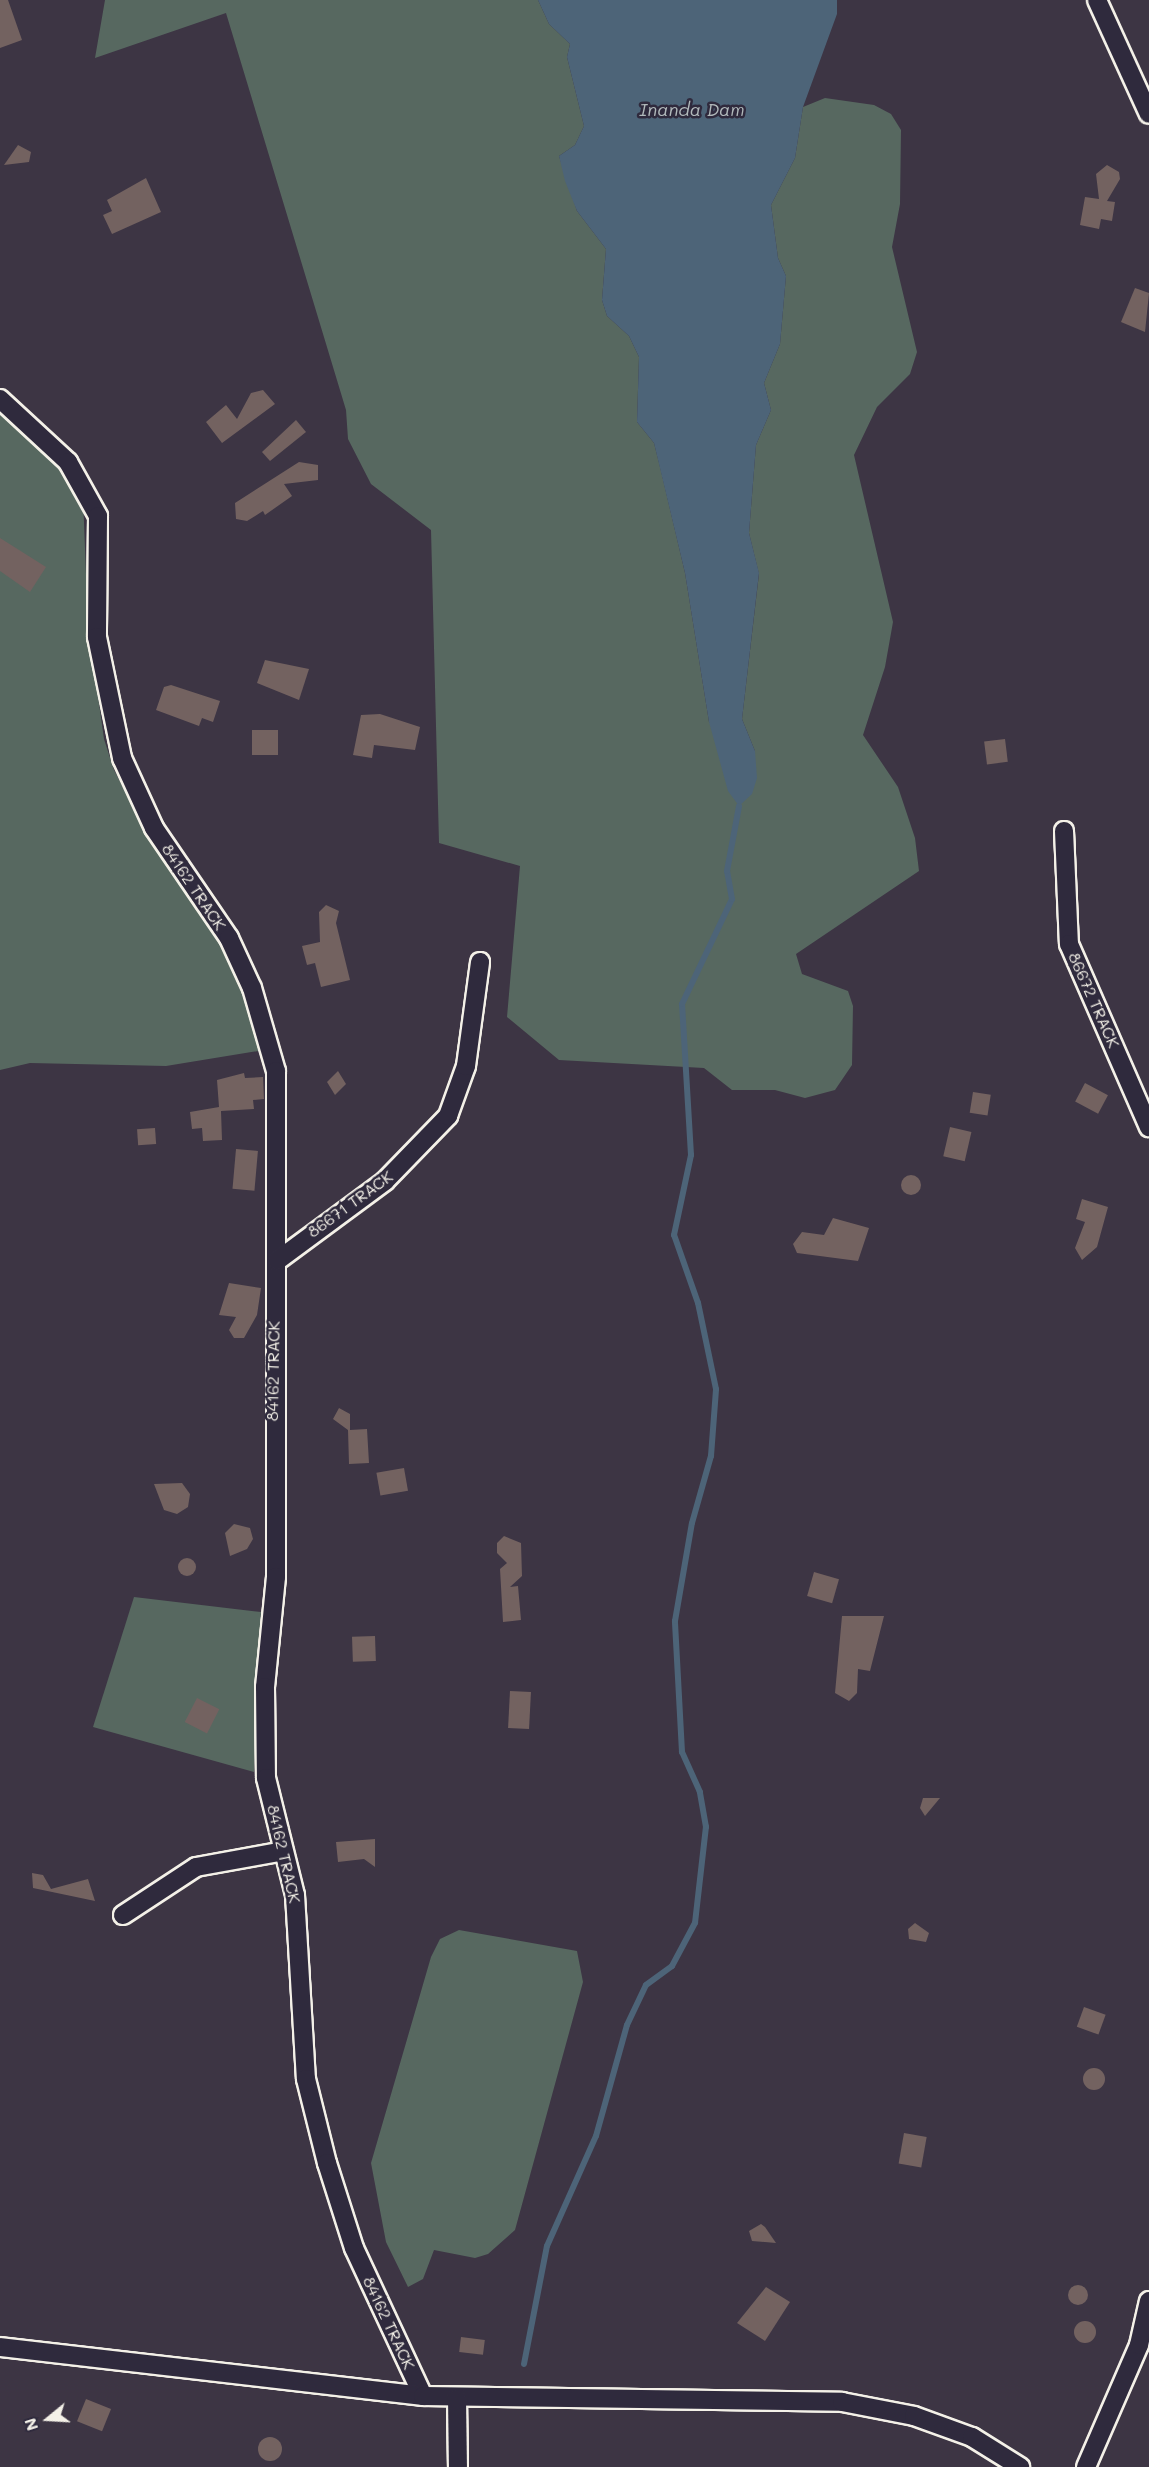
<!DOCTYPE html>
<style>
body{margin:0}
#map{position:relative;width:1149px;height:2467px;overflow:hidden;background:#3d3544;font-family:Mali,sans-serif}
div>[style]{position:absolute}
.green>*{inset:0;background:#576860}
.water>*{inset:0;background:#4d6478}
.stream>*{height:6px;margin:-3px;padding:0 3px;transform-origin:3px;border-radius:3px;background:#4d6478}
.building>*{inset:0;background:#736260;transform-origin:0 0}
.round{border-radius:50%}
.roads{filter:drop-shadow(2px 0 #f4f1e8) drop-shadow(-2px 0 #f4f1e8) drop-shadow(0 2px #f4f1e8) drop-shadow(0 -2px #f4f1e8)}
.street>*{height:18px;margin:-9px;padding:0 9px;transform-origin:9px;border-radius:9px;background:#2f2a3d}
span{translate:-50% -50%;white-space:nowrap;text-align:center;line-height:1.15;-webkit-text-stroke:5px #2f2a3d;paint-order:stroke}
.street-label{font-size:16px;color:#f4f1e8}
.water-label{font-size:18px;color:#b1b9bb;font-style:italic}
.north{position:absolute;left:18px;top:2389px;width:60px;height:60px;-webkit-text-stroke:4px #2f2a3d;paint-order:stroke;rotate:252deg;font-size:16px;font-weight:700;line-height:24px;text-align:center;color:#f4f1e8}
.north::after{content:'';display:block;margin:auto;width:21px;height:27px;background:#f4f1e8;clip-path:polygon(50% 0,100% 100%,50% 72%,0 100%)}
</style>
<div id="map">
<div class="green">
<div style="clip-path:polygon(105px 0,538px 0,549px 24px,570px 44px,567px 57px,584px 126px,575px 145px,559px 156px,577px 211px,606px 249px,602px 300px,607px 316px,629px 336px,639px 357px,637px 422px,654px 443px,661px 471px,685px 573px,709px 722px,755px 751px,742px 719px,759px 574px,749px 533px,756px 445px,771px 410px,764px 383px,780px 344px,786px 276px,778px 258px,771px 205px,795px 158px,803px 107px,825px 98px,874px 105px,891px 114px,901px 130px,900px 204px,892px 247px,917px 352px,910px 374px,877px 407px,854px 455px,893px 622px,885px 667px,863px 735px,898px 787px,915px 838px,919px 871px,796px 954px,802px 974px,848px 991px,853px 1006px,852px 1065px,835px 1090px,805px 1098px,775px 1090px,732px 1090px,704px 1068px,559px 1060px,507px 1017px,520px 866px,439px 843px,431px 530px,371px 484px,348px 439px,346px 410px,226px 13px,95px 58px)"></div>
<div style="clip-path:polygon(0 413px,59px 466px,83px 497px,88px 625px,104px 739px,114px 770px,148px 835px,222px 947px,252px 1009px,264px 1050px,166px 1066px,30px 1063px,0 1070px)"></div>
<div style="clip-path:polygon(134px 1597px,261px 1612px,254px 1772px,93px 1727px)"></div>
<div style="clip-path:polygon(459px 1930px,577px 1951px,583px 1982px,515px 2230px,488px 2254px,475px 2258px,434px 2250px,423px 2279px,408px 2287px,386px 2242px,371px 2163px,431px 1957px,440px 1939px)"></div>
</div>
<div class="water">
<div style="clip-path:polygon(538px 0,837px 0,837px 14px,803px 107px,795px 158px,771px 205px,778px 258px,786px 276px,780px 344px,764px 383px,771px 410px,756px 445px,749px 533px,759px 573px,742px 719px,755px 751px,757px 778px,752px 794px,739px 806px,728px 791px,709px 722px,685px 573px,654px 443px,637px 422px,639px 357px,629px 336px,607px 316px,602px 300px,606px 249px,577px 211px,565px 181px,559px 156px,575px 145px,584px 126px,567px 57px,570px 44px,549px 24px)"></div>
</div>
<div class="stream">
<div style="left:524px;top:2364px;width:120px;rotate:-79deg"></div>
<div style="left:547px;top:2246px;width:120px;rotate:-66deg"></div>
<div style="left:596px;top:2136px;width:115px;rotate:-74.4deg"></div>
<div style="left:627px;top:2025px;width:44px;rotate:-64.6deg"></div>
<div style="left:646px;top:1985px;width:32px;rotate:-36deg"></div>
<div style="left:672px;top:1966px;width:49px;rotate:-61.9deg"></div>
<div style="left:695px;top:1923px;width:97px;rotate:-83.5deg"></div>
<div style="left:706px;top:1827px;width:36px;rotate:-100deg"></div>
<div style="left:700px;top:1792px;width:44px;rotate:-114.2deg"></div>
<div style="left:682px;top:1752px;width:131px;rotate:-93.1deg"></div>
<div style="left:675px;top:1621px;width:99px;rotate:-80.2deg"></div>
<div style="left:692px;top:1523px;width:70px;rotate:-74.2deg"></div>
<div style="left:711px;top:1456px;width:67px;rotate:-85.7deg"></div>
<div style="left:716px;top:1389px;width:88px;rotate:-101.8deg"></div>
<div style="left:698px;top:1303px;width:72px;rotate:-109.4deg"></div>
<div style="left:674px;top:1235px;width:82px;rotate:-78deg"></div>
<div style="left:691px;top:1155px;width:151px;rotate:-93.4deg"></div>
<div style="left:682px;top:1004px;width:116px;rotate:-64.5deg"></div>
<div style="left:732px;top:899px;width:28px;rotate:-100deg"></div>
<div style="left:727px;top:871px;width:66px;rotate:-79.5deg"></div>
</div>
<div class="building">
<div style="clip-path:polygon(0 0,8px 0,22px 40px,0 48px)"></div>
<div style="clip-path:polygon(18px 145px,31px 152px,29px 162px,4px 165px)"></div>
<div style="clip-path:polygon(1107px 165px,1119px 172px,1120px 179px,1107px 201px,1115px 202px,1112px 221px,1101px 219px,1099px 229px,1080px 225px,1085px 197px,1099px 199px,1096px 174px)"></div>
<div style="clip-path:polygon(146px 178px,161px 212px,112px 234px,103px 215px,112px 211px,107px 200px)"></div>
<div style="clip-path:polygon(1135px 288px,1149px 293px,1145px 332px,1121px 322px)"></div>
<div style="clip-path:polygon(263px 390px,275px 404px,222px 443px,206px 422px,226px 405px,237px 419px,251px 393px)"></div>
<div style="clip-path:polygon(296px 420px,306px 432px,270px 461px,262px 452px)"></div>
<div style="clip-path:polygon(299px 462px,318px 465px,318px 480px,284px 484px,292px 496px,265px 515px,263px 511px,247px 521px,236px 519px,235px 503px)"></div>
<div style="clip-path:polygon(0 538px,46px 567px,30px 592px,0 571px)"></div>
<div style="clip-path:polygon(265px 660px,309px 669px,299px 700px,257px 683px)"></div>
<div style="clip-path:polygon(171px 685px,220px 701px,213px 722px,202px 718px,199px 726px,156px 710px,164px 687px)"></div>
<div style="clip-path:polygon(380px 714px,420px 727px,415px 750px,374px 745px,372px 758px,353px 755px,361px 715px)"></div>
<div style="left:252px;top:730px;width:26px;height:25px"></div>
<div style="left:1005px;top:739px;width:23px;height:21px;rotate:83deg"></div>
<div style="clip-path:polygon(326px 905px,339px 911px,336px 923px,350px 980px,321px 987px,315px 963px,307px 965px,302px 946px,320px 942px,319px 912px)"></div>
<div style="clip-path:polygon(338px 1071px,346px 1084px,335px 1095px,327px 1082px)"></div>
<div style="clip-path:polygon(244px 1073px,245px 1078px,263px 1077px,264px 1099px,253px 1100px,254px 1109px,221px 1111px,222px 1140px,203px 1141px,202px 1128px,192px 1129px,190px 1112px,219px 1107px,217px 1080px)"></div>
<div style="left:1085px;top:1083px;width:26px;height:21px;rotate:28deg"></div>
<div style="left:973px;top:1092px;width:18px;height:21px;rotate:9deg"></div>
<div style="left:950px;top:1127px;width:22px;height:30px;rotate:13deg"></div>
<div style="left:155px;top:1128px;width:16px;height:18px;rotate:86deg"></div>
<div style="left:236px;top:1149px;width:22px;height:40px;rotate:5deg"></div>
<div class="round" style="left:901px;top:1175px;width:20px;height:20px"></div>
<div style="clip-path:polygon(1082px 1199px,1108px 1207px,1097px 1247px,1082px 1260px,1075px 1248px,1085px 1222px,1076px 1219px)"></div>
<div style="clip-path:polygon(833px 1218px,869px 1228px,858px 1261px,797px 1253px,793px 1244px,802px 1232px,824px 1235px)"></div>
<div style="clip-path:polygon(229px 1283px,261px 1288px,257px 1315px,244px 1338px,234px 1338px,229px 1330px,236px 1317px,219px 1315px)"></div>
<div style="clip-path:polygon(339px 1408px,350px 1414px,350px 1430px,367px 1429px,369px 1463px,349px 1464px,348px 1430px,333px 1419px)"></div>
<div style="left:404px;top:1468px;width:23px;height:28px;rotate:80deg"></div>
<div style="clip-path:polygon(182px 1483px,190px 1494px,188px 1507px,177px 1514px,164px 1510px,154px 1484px)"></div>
<div style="clip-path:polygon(234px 1524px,250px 1528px,253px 1539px,247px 1549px,230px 1556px,225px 1533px)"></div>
<div style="clip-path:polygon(504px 1536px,521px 1543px,522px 1576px,510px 1587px,518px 1586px,521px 1620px,503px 1622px,500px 1569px,507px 1563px,497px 1553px,497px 1543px)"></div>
<div class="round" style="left:178px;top:1558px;width:18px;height:18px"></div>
<div style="left:814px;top:1572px;width:26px;height:25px;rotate:16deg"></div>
<div style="clip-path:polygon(842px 1616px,884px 1616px,870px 1671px,858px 1669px,857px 1693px,849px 1701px,835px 1693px)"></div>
<div style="left:375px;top:1636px;width:25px;height:23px;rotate:88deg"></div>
<div style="left:510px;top:1691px;width:21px;height:37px;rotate:3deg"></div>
<div style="left:197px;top:1698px;width:25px;height:27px;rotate:27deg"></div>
<div style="clip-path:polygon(923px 1798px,940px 1798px,925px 1816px,920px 1808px)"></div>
<div style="clip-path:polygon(375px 1839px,375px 1867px,364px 1859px,338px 1862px,336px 1842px)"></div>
<div style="clip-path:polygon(32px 1873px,43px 1875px,51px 1889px,88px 1879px,95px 1901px,33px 1888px)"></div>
<div style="clip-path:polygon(915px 1923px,929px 1933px,926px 1942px,909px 1939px,908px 1929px)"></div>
<div style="left:1084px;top:2007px;width:23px;height:21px;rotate:20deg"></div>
<div class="round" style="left:1083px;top:2068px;width:22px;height:22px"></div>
<div style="left:904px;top:2133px;width:23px;height:31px;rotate:10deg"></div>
<div style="clip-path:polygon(761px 2224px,765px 2227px,776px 2243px,752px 2241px,749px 2231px)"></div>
<div class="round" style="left:1068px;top:2285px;width:20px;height:20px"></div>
<div style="clip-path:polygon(766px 2287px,790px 2302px,765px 2341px,737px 2323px)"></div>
<div class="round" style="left:1074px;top:2321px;width:22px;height:22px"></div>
<div style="left:461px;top:2337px;width:24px;height:15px;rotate:7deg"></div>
<div style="left:86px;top:2399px;width:27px;height:24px;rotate:22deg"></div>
<div class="round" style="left:258px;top:2437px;width:24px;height:24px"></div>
</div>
<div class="roads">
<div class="street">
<div style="left:1097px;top:0;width:125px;rotate:65.5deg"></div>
<div style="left:0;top:399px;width:93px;rotate:42.8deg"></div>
<div style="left:68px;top:462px;width:62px;rotate:60.9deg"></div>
<div style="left:98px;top:516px;width:121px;rotate:90.5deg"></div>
<div style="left:97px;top:637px;width:124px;rotate:78.3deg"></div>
<div style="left:122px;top:758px;width:77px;rotate:65.4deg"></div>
<div style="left:154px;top:828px;width:133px;rotate:55.7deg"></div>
<div style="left:229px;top:938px;width:55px;rotate:65.3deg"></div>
<div style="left:252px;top:988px;width:86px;rotate:73.9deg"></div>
<div style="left:276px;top:1071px;width:506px;rotate:90deg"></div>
<div style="left:276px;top:1577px;width:111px;rotate:95.7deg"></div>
<div style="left:265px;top:1687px;width:91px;rotate:89.4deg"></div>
<div style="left:266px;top:1778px;width:121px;rotate:76.1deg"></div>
<div style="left:295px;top:1895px;width:184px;rotate:86.6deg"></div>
<div style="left:306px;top:2079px;width:87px;rotate:76deg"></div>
<div style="left:327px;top:2163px;width:89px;rotate:72.4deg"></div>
<div style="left:354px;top:2248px;width:163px;rotate:65deg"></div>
<div style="left:1064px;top:831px;width:113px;rotate:87.5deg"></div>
<div style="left:1069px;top:944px;width:200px;rotate:66.4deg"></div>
<div style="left:277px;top:1261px;width:134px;rotate:-36.5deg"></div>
<div style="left:385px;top:1181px;width:91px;rotate:-45.9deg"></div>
<div style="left:448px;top:1116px;width:53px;rotate:-70.2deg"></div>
<div style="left:466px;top:1066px;width:105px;rotate:-82.3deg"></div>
<div style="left:123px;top:1915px;width:87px;rotate:-33.3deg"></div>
<div style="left:196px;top:1867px;width:89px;rotate:-10.3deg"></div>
<div style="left:0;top:2347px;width:426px;rotate:6.6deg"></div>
<div style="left:423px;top:2396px;width:419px;rotate:0.8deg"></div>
<div style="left:842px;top:2402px;width:73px;rotate:11deg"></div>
<div style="left:914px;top:2416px;width:62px;rotate:19.9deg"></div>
<div style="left:972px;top:2437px;width:57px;rotate:32deg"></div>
<div style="left:457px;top:2398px;width:69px;rotate:89.2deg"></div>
<div style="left:1086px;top:2467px;width:133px;rotate:-66.5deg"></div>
<div style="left:1139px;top:2345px;width:45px;rotate:-77.2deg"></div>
</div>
</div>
<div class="street-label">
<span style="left:194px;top:887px;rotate:56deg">84162 TRACK</span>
<span style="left:1094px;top:1000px;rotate:66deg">86672 TRACK</span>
<span style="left:350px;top:1204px;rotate:-36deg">86671 TRACK</span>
<span style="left:273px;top:1371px;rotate:-89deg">84162 TRACK</span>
<span style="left:284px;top:1854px;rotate:77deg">84162 TRACK</span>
<span style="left:389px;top:2323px;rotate:65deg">84162 TRACK</span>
</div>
<div class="water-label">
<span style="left:692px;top:109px">Inanda Dam</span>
</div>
<div class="north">N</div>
</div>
